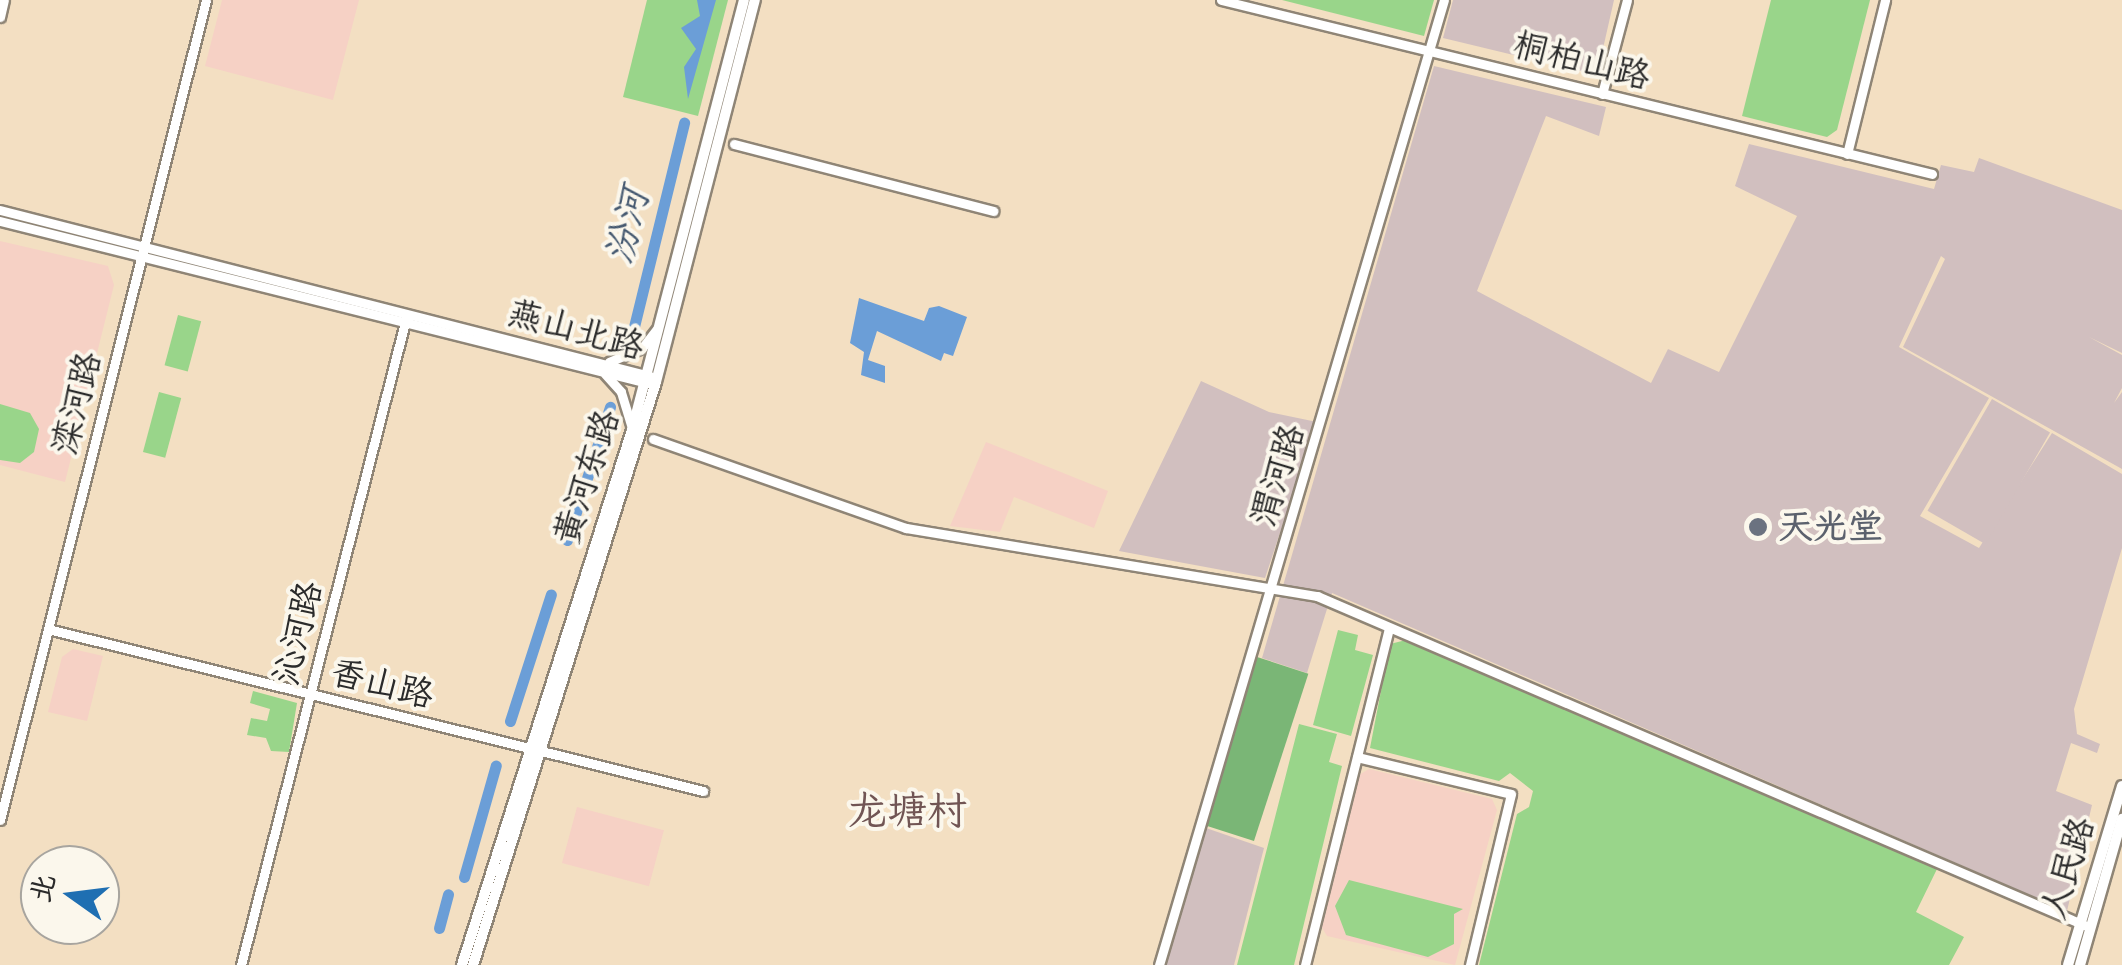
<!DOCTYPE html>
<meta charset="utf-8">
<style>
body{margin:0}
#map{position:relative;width:2122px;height:965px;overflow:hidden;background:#f3dfc2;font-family:"Comic Neue","LXGW WenKai TC",sans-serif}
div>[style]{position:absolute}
.built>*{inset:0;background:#f6d1c5;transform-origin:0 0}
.industrial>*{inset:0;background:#d1bfbf;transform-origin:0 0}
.green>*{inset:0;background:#99d58a;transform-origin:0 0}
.forest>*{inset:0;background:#7ab676;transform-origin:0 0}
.water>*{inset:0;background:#6b9ed7}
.river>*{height:11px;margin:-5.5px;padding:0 5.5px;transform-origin:5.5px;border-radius:5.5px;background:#6b9ed7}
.roads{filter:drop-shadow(2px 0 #8f8576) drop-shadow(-2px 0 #8f8576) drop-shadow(0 2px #8f8576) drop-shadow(0 -2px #8f8576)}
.tertiary>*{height:9px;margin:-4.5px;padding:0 4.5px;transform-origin:4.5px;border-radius:4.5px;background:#fff}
.secondary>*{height:10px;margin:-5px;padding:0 5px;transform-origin:5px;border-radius:5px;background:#fff}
.dots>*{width:28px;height:28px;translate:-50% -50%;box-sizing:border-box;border:5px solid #fbf7ec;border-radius:50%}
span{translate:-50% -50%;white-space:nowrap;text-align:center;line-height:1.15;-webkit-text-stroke:8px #fbf7ec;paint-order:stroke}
.street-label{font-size:35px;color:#2b2b2b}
.worship-label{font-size:35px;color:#5b616d;font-weight:700}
.left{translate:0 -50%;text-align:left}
.water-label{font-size:38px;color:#455970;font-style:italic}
.quarter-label{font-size:40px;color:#715554}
.north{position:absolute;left:20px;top:845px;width:100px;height:100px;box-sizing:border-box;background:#fbf7ec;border:2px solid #a8a59f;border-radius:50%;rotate:284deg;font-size:28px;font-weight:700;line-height:40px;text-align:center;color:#2b2b2b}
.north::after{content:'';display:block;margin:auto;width:35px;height:45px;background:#1f6fb2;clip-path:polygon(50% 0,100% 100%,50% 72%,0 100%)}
</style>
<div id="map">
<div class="built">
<div style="clip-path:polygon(222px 0,359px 0,333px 100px,205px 66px)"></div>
<div style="clip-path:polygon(0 241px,108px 266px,114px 285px,65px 482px,0 465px)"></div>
<div style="clip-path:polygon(986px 442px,1108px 491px,1094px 528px,1014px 497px,1000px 532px,950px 526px)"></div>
<div style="clip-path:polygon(73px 649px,103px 656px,87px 721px,48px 712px,62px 657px)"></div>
<div style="clip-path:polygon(1369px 769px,1492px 799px,1497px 810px,1455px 965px,1327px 936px,1321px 926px,1359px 775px)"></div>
<div style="left:577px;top:807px;width:90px;height:58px;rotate:15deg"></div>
</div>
<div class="industrial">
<div style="clip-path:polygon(1453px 0,1614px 0,1597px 75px,1443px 38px)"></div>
<div style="clip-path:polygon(1434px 66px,1606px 107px,1599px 136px,1546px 116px,1477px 291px,1651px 383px,1668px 349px,1719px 372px,1797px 216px,1735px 186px,1749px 144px,1934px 189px,1941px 165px,1974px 172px,1979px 158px,2122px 210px,2122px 353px,2089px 337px,2122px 355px,2122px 388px,2114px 403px,2122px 392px,2122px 469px,1903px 347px,1945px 259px,1941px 256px,1899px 347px,1989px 398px,1920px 516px,1979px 548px,2052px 433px,2122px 474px,2122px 548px,2074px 709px,2077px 734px,2100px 744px,2097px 753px,2071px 743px,2056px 791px,2092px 805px,2067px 911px,1332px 593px,1307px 673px,1262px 658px)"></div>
<div style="clip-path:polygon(1201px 381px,1269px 412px,1317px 422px,1265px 578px,1119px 551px)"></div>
<div style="left:1992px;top:399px;width:67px;height:129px;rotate:30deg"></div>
<div style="clip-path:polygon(1206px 828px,1264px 848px,1234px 965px,1166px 965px)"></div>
</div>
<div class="green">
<div style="clip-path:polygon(647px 0,728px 0,698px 116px,623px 97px)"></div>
<div style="clip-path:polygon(1282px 0,1434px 0,1424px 36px)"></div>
<div style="clip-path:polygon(1771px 0,1870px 0,1837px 130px,1827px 137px,1742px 116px)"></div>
<div style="left:178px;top:315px;width:24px;height:52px;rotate:15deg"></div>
<div style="left:159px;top:392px;width:23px;height:62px;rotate:15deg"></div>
<div style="clip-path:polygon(0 404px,30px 413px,39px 429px,34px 452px,20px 463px,0 460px)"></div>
<div style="clip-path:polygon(1338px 630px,1358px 635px,1355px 650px,1373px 655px,1351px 736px,1313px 725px)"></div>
<div style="clip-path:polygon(1406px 640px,1937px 869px,1916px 912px,1964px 937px,1949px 965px,1479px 965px,1517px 814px,1529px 807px,1533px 791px,1510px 773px,1499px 781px,1370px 748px,1390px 644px)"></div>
<div style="clip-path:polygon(253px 691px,297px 703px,289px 752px,271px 751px,266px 738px,247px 735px,251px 718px,267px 721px,270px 709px,250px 703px)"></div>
<div style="clip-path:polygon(1299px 724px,1337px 734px,1329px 762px,1342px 766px,1294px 965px,1237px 965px)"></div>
<div style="clip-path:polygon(1349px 880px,1463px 909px,1454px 914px,1454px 944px,1428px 957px,1346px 935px,1335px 906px)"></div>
</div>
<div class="forest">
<div style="left:1257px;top:657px;width:54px;height:176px;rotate:18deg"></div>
</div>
<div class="water">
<div style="clip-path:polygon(697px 0,716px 0,688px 99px,684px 67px,696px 49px,681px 28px,700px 16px)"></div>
<div style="clip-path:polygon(859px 298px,924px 321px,929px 308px,939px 306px,967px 317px,953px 356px,944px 353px,941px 361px,877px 331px,868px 360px,885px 366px,885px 383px,861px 375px,864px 352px,850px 343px)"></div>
</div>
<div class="river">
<div style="left:630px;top:343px;width:227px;rotate:-76.2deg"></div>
<div style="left:567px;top:540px;width:140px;rotate:-72.1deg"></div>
<div style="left:510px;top:721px;width:133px;rotate:-72.1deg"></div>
<div style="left:464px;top:877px;width:116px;rotate:-74.1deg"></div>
<div style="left:439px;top:928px;width:35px;rotate:-75deg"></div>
</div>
<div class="roads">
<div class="tertiary">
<div style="left:1221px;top:0;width:732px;rotate:13.75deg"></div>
<div style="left:0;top:17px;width:17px;rotate:-77deg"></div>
<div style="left:1602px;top:94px;width:97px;rotate:-75.1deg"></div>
<div style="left:734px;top:144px;width:268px;rotate:14.5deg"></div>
<div style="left:1847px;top:154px;width:159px;rotate:-76.1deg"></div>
<div style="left:0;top:210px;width:671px;rotate:14.33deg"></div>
<div style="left:0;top:221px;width:668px;rotate:14.04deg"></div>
<div style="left:609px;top:362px;width:36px;rotate:-23deg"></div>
<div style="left:642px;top:348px;width:23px;rotate:-52deg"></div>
<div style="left:605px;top:374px;width:24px;rotate:48deg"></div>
<div style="left:621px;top:392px;width:34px;rotate:73deg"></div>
<div style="left:653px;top:439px;width:268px;rotate:19.4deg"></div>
<div style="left:906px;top:528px;width:417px;rotate:9.4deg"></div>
<div style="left:1317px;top:596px;width:835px;rotate:23.22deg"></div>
<div style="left:48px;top:629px;width:675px;rotate:13.89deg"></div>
<div style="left:1357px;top:757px;width:158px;rotate:13.5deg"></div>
<div style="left:1511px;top:794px;width:176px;rotate:103.5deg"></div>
<div style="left:0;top:820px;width:845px;rotate:-75.9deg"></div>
<div style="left:241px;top:965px;width:668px;rotate:-75.69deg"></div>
<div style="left:1159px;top:965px;width:1006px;rotate:-73.55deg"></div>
<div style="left:1305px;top:965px;width:347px;rotate:-76deg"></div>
</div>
<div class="secondary">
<div style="left:462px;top:965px;width:561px;rotate:-72.37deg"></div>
<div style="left:632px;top:430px;width:444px;rotate:-75.4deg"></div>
<div style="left:473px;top:965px;width:611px;rotate:-72.57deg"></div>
<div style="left:656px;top:382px;width:395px;rotate:-75.5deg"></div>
<div style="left:2068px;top:965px;width:187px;rotate:-73.2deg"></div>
<div style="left:2080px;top:965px;width:152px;rotate:-74deg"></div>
</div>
</div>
<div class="dots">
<div style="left:1758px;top:527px;background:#6b7280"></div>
</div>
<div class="street-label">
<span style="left:1582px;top:61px;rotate:14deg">桐柏山路</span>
<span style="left:576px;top:330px;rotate:15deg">燕山北路</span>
<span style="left:77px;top:403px;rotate:-76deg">滦河路</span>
<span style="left:1278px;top:475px;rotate:-73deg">渭河路</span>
<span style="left:587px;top:477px;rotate:-72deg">黄河东路</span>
<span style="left:298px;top:633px;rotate:-76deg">沁河路</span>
<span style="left:382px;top:684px;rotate:14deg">香山路</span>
<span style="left:2068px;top:868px;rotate:-73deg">人民路</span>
</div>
<div class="worship-label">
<span class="left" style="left:1778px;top:527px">天光堂</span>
</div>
<div class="water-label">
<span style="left:628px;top:226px;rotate:-76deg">汾河</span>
</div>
<div class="quarter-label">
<span style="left:907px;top:811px">龙塘村</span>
</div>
<div class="north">北</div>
</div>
